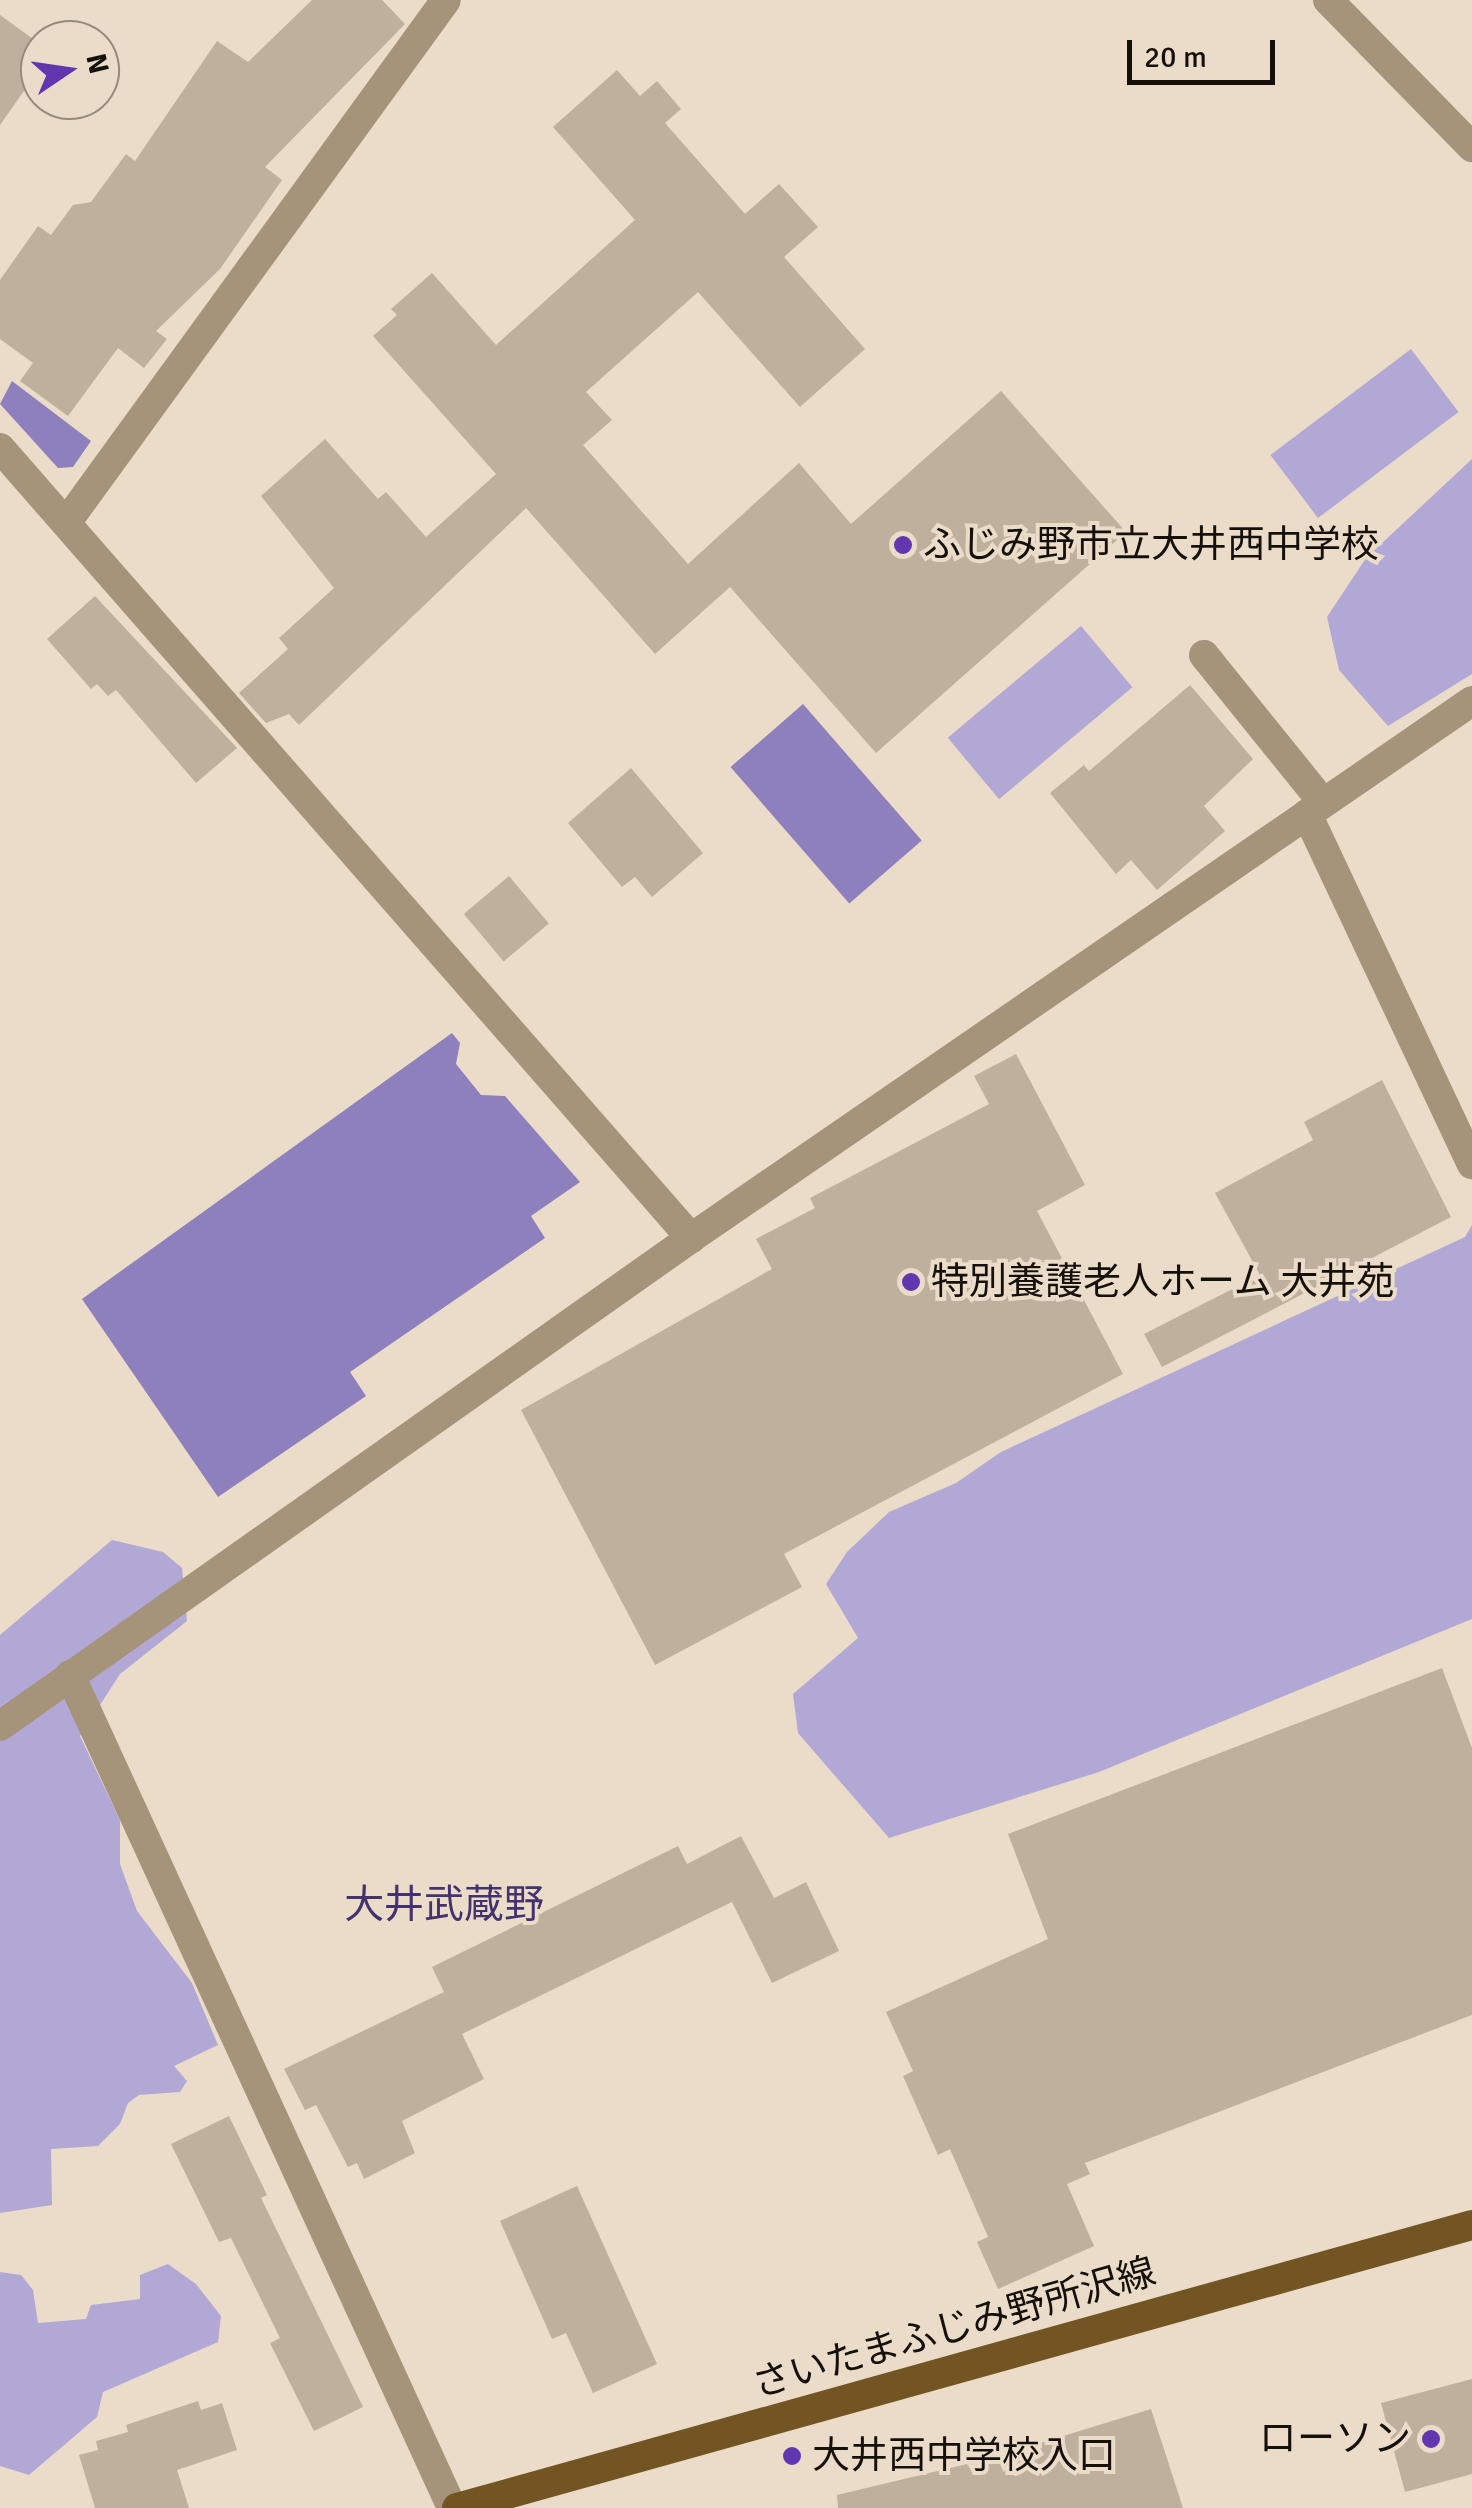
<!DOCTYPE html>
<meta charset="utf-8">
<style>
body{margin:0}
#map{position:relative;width:1472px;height:2508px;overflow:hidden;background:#eadcc8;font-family:Signika,"Noto Sans JP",sans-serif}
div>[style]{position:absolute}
.green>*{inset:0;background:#b2a8d6;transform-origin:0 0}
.water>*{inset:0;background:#8e80bd;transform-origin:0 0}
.building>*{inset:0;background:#beb09c;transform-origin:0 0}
.minor>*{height:30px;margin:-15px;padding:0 15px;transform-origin:15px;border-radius:15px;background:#a5947a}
.major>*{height:30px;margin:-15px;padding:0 15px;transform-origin:15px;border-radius:15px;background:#735523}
.dots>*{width:28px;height:28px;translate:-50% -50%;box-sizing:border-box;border:5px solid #eadcc8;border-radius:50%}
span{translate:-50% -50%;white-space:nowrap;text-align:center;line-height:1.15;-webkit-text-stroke:8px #eadcc8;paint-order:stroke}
.poi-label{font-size:38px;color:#151009}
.left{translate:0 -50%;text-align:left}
.right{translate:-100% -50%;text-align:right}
.street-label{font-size:38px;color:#151009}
.neighbourhood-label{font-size:40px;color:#43326d}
.north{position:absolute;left:20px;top:20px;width:100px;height:100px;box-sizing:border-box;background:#eadcc8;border:2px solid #958a7c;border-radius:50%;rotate:77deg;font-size:28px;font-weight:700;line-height:40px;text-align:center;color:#151009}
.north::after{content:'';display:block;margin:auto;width:35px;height:45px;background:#6136ae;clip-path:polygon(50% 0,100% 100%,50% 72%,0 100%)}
.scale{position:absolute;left:1127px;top:40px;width:148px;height:45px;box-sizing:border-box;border:5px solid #151009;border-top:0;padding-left:12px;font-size:30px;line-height:35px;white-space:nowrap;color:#151009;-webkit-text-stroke:8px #eadcc8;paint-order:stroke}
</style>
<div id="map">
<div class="green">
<div style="left:1411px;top:349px;width:79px;height:176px;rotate:53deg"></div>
<div style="clip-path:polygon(1472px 459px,1472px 674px,1388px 726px,1339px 670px,1327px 617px,1366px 558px)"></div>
<div style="left:1081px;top:626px;width:80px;height:174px;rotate:50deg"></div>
<div style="clip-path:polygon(1472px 1225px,1472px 1619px,1099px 1772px,889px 1838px,798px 1733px,793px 1694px,858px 1638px,826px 1584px,847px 1552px,889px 1512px,956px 1483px,1001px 1452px,1465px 1237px)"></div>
<div style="clip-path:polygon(112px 1540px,163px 1552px,182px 1568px,187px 1621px,120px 1674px,80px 1736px,120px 1820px,120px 1864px,137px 1911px,192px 1983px,218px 2045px,174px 2066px,187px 2081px,180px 2092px,139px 2095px,128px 2103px,120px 2124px,98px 2146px,51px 2149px,52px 2205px,0 2213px,0 1635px)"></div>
<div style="clip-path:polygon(168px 2264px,196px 2284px,221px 2316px,218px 2342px,103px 2392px,97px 2417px,29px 2475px,0 2466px,0 2272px,21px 2275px,33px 2290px,38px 2323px,86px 2319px,91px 2305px,140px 2299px,140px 2275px)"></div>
</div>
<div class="water">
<div style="clip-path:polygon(12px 381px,91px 441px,73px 467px,58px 468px,0 404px)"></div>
<div style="left:803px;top:704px;width:181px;height:96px;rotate:49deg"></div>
<div style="clip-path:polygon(452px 1033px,460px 1043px,456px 1064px,481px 1095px,505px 1096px,580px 1182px,531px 1216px,545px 1238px,350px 1372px,366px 1396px,218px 1497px,82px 1299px)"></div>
</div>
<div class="building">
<div style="clip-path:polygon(312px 0,382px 0,405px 24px,265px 167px,282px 180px,220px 269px,156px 331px,167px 339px,144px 368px,118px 348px,68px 416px,20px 381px,33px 363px,0 339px,0 280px,38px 226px,51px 235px,73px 205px,91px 202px,126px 154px,135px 161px,217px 41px,248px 62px)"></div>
<div style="clip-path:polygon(0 15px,40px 44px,40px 68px,0 125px)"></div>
<div style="clip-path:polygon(617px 70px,640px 96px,657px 81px,681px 109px,665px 123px,745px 214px,779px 184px,818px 227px,784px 257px,865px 349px,800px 407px,698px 292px,586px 392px,612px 420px,583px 445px,688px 564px,799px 463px,851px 524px,1001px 391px,1126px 532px,876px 753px,730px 587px,655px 654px,526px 508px,299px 725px,289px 714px,266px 723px,239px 693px,288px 649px,279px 638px,334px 588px,261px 496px,325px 439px,378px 499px,386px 492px,426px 537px,496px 474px,373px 336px,397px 315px,391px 309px,432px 273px,496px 345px,635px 220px,553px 127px)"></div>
<div style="clip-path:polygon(95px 596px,237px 748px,196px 783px,116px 690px,108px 696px,97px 684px,91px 689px,47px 639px)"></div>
<div style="clip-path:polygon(1190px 685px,1253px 759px,1204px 806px,1225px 831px,1157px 890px,1131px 860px,1116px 874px,1050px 793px,1084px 765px,1089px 771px)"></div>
<div style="clip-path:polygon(631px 768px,703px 853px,652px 897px,635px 877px,622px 887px,568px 823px)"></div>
<div style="left:509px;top:876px;width:62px;height:59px;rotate:50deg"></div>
<div style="clip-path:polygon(1016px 1054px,1085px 1185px,1037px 1211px,1123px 1374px,784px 1554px,802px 1587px,655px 1665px,521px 1410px,772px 1269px,756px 1239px,815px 1208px,810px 1198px,989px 1104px,974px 1076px)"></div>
<div style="clip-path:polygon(1382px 1080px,1451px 1217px,1162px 1367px,1144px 1334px,1260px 1275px,1215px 1193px,1313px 1140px,1304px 1122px)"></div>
<div style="clip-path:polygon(1442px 1668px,1472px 1748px,1472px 2015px,1085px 2163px,1090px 2174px,1067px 2184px,1094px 2246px,998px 2289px,977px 2242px,988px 2237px,950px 2149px,938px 2155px,903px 2076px,913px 2071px,886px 2012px,1048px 1939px,1008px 1834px)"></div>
<div style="clip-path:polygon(741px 1836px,774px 1898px,806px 1882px,839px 1951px,772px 1983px,732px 1902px,462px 2034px,484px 2079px,402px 2121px,415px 2153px,364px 2179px,357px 2163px,348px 2167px,316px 2105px,305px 2110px,284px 2069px,444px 1992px,432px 1967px,678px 1846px,687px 1864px)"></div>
<div style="clip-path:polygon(229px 2116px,267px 2195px,261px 2198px,363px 2407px,314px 2431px,270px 2343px,280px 2338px,231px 2238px,219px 2242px,171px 2144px)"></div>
<div style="clip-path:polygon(577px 2186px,657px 2364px,593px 2393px,566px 2333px,552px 2339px,500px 2221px)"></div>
<div style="clip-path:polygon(1472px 2379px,1472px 2474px,1405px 2492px,1381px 2403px)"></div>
<div style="clip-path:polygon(198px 2401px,201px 2410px,222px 2403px,237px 2450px,177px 2470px,189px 2508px,95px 2508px,79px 2455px,98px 2450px,96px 2441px,128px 2432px,126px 2425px)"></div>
<div style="clip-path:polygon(1151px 2409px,1183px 2508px,838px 2508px,837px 2495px,988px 2459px)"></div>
</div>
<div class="minor">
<div style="left:1328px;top:0;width:206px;rotate:45.6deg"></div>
<div style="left:0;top:448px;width:1050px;rotate:48.82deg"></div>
<div style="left:66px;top:523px;width:646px;rotate:-54deg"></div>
<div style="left:1204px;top:655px;width:188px;rotate:51.1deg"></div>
<div style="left:1307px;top:814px;width:387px;rotate:64.8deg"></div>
<div style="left:70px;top:1675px;width:916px;rotate:65.36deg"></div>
<div style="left:0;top:1726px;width:846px;rotate:-35.23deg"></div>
<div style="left:691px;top:1238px;width:948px;rotate:-34.51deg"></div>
</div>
<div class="major">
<div style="left:457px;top:2508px;width:1054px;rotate:-15.58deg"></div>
</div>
<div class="dots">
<div style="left:903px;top:545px;background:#6136ae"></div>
<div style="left:911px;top:1282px;background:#6136ae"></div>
<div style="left:1431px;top:2439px;background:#6136ae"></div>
<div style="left:792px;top:2456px;background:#6136ae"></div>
</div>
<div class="poi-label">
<span class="left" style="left:923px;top:545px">ふじみ野市立大井西中学校</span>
<span class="left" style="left:931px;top:1282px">特別養護老人ホーム 大井苑</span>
<span class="right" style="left:1411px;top:2439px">ローソン</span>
<span class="left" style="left:812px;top:2456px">大井西中学校入口</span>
</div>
<div class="street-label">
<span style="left:954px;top:2328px;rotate:-16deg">さいたまふじみ野所沢線</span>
</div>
<div class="neighbourhood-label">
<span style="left:444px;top:1905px">大井武蔵野</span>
</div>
<div class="north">N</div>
<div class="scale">20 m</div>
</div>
